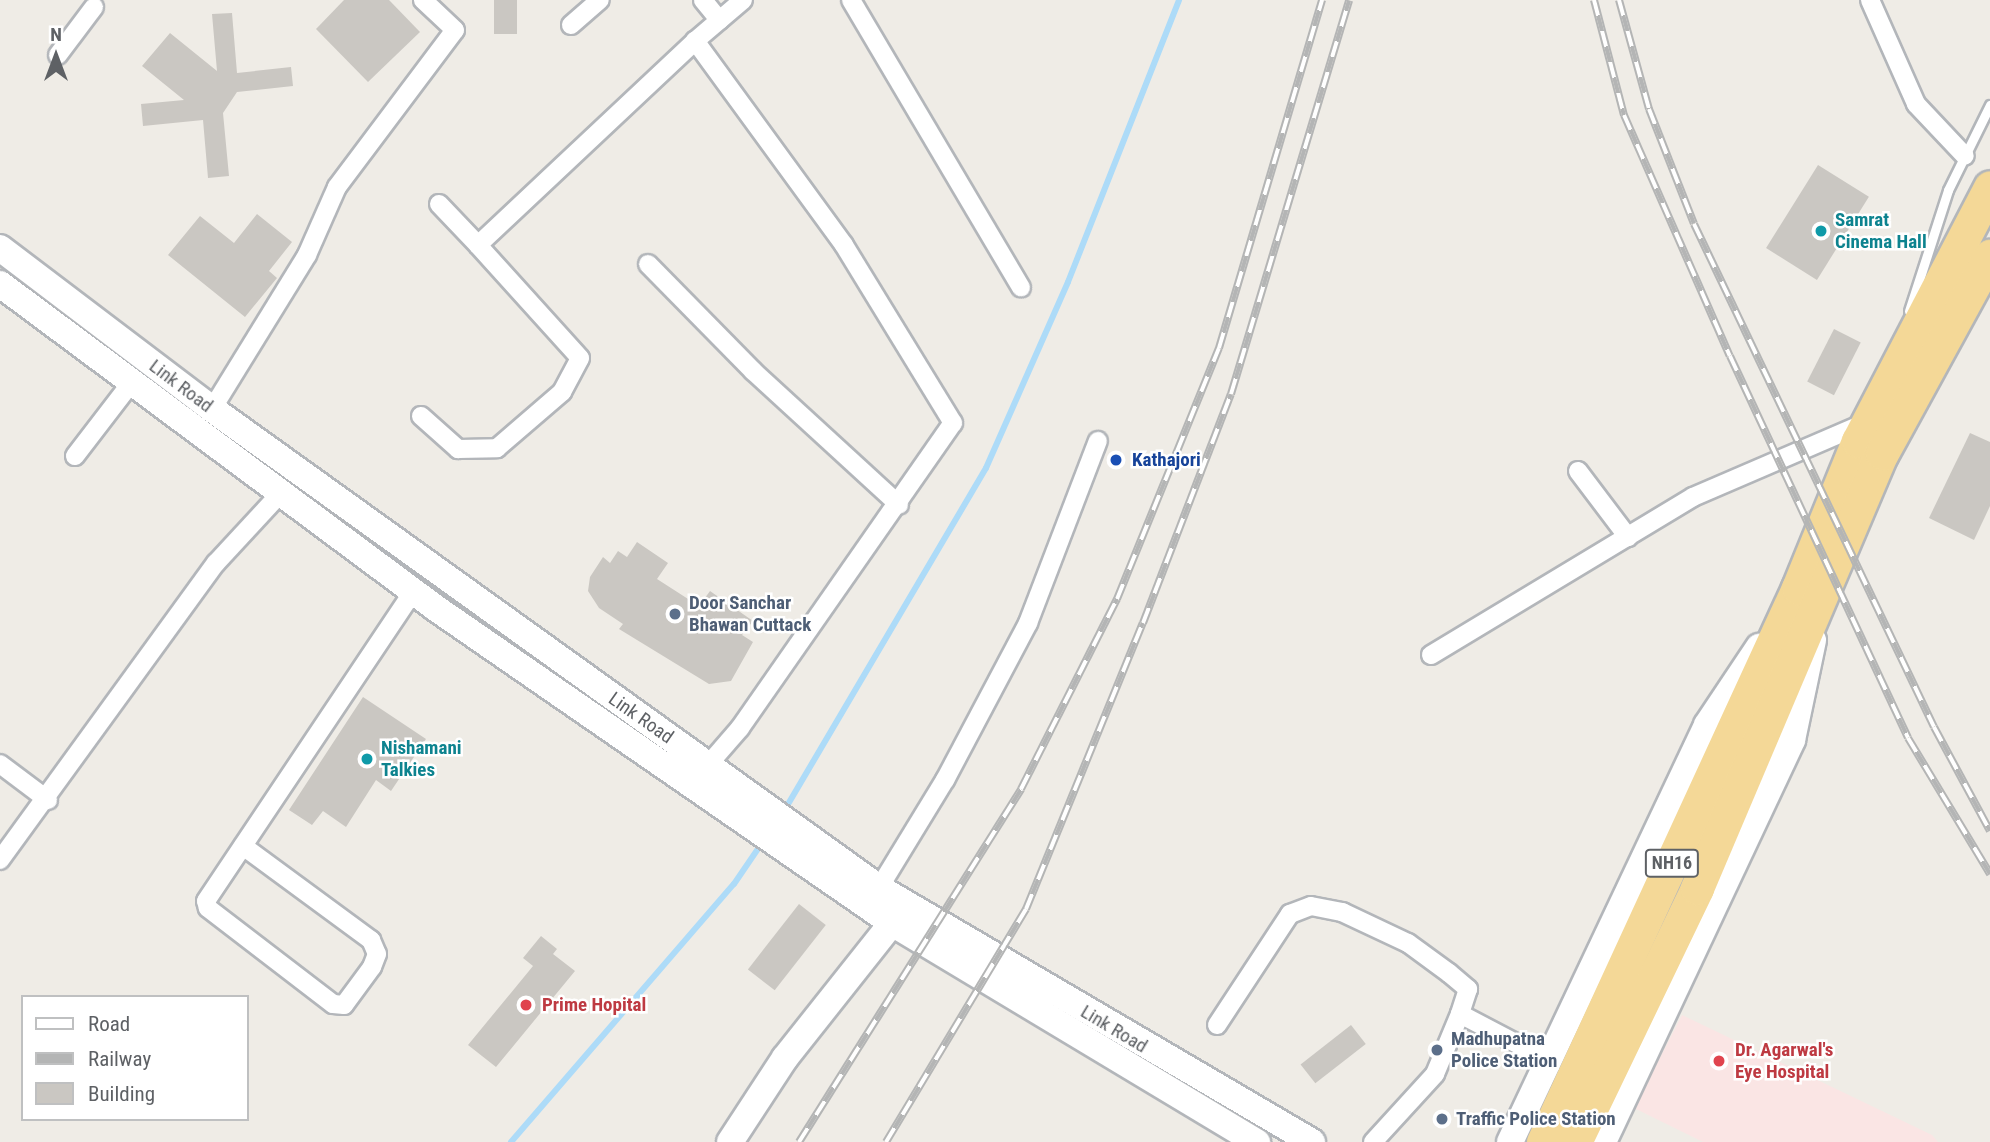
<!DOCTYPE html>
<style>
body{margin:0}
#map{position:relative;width:1990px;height:1142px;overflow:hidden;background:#efece6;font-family:"Roboto Condensed",sans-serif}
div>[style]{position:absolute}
.medical>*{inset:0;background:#fae5e4}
.stream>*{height:6px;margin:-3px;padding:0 3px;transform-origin:3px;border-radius:3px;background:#addbf8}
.building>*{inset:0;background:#cac7c2;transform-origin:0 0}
.roads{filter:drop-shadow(2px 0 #b3b6ba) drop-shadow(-2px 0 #b3b6ba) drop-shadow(0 2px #b3b6ba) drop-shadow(0 -2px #b3b6ba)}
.lane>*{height:9px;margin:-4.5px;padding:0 4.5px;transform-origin:4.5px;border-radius:4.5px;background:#fff}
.street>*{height:18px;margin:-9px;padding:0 9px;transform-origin:9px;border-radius:9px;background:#fff}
.secondary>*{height:26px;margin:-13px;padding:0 13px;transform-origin:13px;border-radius:13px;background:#fff}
.highway>*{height:33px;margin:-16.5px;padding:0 16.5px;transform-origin:16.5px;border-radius:16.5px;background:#f4d897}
.rail>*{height:8px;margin-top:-4px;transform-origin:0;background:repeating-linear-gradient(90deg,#fff 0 16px,#b4b5b5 0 32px);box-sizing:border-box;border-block:2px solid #b4b5b5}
.dots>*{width:19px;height:19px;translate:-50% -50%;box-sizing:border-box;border:4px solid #fff;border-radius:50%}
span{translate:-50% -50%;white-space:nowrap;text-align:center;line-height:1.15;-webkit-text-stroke:5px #fff;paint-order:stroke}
.shield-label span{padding:2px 5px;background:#fff;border:2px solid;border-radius:5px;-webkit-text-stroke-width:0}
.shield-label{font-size:18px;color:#5e6165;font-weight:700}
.culture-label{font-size:19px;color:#0d838f;font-weight:700}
.left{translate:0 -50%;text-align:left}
.street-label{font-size:19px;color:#5e6165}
.transit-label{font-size:19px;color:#164399;font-weight:700}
.service-label{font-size:19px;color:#4e5e75;font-weight:700}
.health-label{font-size:19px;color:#be3a42;font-weight:700}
.legend{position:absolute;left:21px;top:995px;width:228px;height:126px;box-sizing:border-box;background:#fff;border:2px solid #bfc0c1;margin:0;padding:9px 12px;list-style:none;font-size:21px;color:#5e6165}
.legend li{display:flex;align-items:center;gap:14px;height:35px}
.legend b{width:35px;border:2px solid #bfc0c1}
.north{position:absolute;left:21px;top:21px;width:70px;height:70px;-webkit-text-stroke:5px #fff;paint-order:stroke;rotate:0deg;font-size:19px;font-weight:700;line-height:28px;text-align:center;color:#5e6165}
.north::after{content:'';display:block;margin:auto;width:24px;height:32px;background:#5e6165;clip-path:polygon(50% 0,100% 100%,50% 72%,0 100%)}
</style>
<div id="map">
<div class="medical">
<div style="clip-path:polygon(1682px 1015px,1932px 1135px,1938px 1142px,1703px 1142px,1634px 1108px)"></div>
</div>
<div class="stream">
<div style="left:784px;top:811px;width:398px;rotate:-59.5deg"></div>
<div style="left:986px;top:468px;width:203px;rotate:-66.2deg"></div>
<div style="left:1068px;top:282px;width:303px;rotate:-68.5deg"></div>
<div style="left:511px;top:1142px;width:341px;rotate:-49.2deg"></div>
<div style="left:734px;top:884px;width:50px;rotate:-55.7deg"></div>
</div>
<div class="building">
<div style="clip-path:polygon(344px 0,389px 0,420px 32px,368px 82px,316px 29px)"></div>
<div style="left:494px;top:0;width:23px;height:34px"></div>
<div style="clip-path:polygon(232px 13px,237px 73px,291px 67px,293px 86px,237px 92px,223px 113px,229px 176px,208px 178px,203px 120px,143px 126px,141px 104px,184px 100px,142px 66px,170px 33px,217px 71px,212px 14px)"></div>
<div style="left:1818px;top:165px;width:60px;height:98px;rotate:32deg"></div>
<div style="clip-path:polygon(257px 214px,292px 242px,269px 271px,277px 278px,245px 317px,168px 255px,200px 216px,234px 243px)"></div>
<div style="left:1834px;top:329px;width:30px;height:59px;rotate:27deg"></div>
<div style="clip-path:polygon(1970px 433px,1990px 442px,1990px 506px,1974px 540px,1929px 518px)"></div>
<div style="clip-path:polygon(637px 542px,668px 563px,657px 579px,699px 606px,710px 591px,753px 621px,742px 635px,753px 642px,731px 681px,709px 684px,619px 629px,623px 624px,599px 608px,588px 591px,590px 577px,603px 557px,610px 563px,618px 551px,627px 557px)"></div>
<div style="clip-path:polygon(363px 697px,426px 739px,391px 791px,376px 780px,346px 827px,323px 811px,312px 825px,289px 810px)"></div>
<div style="left:799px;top:904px;width:34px;height:83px;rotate:38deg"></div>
<div style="clip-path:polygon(541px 936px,557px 949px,553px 954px,575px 971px,496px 1067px,468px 1045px,533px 966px,523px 958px)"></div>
<div style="left:1351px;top:1025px;width:24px;height:64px;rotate:52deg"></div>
</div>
<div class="roads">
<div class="lane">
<div style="left:1909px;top:311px;width:127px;rotate:-72.1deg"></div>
<div style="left:1948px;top:190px;width:95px;rotate:-63.7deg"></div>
</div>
<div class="street">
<div style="left:703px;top:0;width:26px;rotate:51deg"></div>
<div style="left:851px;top:0;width:334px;rotate:59.4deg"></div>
<div style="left:1870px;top:0;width:114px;rotate:66.1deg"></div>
<div style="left:1916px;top:104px;width:71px;rotate:46.7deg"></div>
<div style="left:571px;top:25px;width:38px;rotate:-41deg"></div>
<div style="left:58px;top:55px;width:60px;rotate:-53.1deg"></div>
<div style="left:439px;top:204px;width:57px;rotate:46.4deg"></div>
<div style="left:478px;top:245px;width:298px;rotate:-43.2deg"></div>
<div style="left:648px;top:264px;width:150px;rotate:45.5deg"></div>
<div style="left:753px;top:371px;width:198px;rotate:42.5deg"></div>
<div style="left:212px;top:409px;width:181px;rotate:-58.3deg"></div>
<div style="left:307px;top:255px;width:74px;rotate:-66.2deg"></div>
<div style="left:337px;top:187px;width:196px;rotate:-53.1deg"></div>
<div style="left:455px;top:30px;width:44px;rotate:-136.8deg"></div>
<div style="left:421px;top:416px;width:50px;rotate:41.7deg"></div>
<div style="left:458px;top:449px;width:39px;rotate:-1deg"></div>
<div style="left:497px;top:448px;width:86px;rotate:-40.7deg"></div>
<div style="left:562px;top:392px;width:38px;rotate:-62deg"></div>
<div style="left:580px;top:358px;width:152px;rotate:-132.1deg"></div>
<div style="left:75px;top:456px;width:92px;rotate:-52.5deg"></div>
<div style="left:1578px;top:471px;width:83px;rotate:52.9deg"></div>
<div style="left:1431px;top:655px;width:306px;rotate:-31.1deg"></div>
<div style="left:1693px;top:497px;width:187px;rotate:-23.3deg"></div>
<div style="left:0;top:764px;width:60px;rotate:36.9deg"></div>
<div style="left:707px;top:766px;width:50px;rotate:-49deg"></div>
<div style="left:740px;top:728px;width:372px;rotate:-55.1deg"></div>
<div style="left:953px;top:423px;width:209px;rotate:-121.5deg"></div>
<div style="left:844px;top:245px;width:253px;rotate:-126.1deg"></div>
<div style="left:695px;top:41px;width:63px;rotate:-40.5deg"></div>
<div style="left:243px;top:846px;width:159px;rotate:36.3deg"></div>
<div style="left:371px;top:940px;width:15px;rotate:67deg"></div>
<div style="left:377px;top:954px;width:14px;rotate:111deg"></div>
<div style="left:372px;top:967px;width:47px;rotate:126.4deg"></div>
<div style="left:344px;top:1005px;width:11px;rotate:-175deg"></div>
<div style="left:333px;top:1004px;width:158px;rotate:-142.5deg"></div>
<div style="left:208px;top:908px;width:7px;rotate:-106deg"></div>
<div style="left:206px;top:901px;width:372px;rotate:-56.2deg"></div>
<div style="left:0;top:860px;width:367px;rotate:-54deg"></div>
<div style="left:216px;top:563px;width:93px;rotate:-47.2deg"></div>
<div style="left:879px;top:888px;width:127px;rotate:-58.6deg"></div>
<div style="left:945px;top:780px;width:178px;rotate:-62.1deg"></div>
<div style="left:1028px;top:623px;width:195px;rotate:-69deg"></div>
<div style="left:1217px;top:1025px;width:133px;rotate:-56.7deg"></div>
<div style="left:1290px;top:914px;width:22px;rotate:-21deg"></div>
<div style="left:1311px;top:906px;width:32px;rotate:11deg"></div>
<div style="left:1342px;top:912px;width:73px;rotate:25.2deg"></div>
<div style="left:1408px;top:943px;width:51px;rotate:36.2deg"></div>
<div style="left:1449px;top:973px;width:25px;rotate:40deg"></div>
<div style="left:1468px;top:989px;width:26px;rotate:108deg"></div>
<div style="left:1373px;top:1142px;width:92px;rotate:-47.6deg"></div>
<div style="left:1435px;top:1074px;width:65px;rotate:-67.4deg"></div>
<div style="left:1460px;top:1014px;width:99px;rotate:27.6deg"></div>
</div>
<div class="secondary">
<div style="left:0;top:248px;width:266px;rotate:37.2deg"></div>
<div style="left:212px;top:409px;width:821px;rotate:35.68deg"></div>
<div style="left:879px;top:888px;width:502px;rotate:30.4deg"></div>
<div style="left:0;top:284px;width:545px;rotate:36.64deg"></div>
<div style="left:437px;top:609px;width:553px;rotate:34.61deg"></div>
<div style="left:892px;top:923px;width:426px;rotate:31deg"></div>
<div style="left:730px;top:1142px;width:100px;rotate:-56.8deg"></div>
<div style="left:785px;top:1058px;width:172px;rotate:-51.6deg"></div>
<div style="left:1510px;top:1142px;width:461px;rotate:-64.7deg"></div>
<div style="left:1707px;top:725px;width:94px;rotate:-56.3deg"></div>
<div style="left:1603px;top:1142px;width:444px;rotate:-64.8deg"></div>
<div style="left:1792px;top:740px;width:102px;rotate:-78.1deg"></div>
</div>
<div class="highway">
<div style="left:1543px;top:1142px;width:610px;rotate:-65.28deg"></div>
<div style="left:1798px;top:588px;width:159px;rotate:-67.8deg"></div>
<div style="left:1858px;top:441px;width:286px;rotate:-62.5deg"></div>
<div style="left:1575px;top:1142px;width:282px;rotate:-64.3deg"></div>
<div style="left:1697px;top:888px;width:473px;rotate:-67deg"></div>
<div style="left:1882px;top:453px;width:225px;rotate:-61.3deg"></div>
</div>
</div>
<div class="rail">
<div style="left:1594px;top:0;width:119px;rotate:75.4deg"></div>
<div style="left:1624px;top:115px;width:263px;rotate:66.3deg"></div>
<div style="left:1730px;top:356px;width:421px;rotate:65deg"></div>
<div style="left:1908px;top:738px;width:159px;rotate:58.9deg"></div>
<div style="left:1619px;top:0;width:113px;rotate:74.6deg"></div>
<div style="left:1649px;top:109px;width:123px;rotate:68.6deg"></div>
<div style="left:1694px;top:224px;width:557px;rotate:64.49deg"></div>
<div style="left:1934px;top:727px;width:118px;rotate:61.7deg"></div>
<div style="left:799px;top:1142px;width:417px;rotate:-57.8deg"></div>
<div style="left:1021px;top:789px;width:213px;rotate:-63.2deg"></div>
<div style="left:1117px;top:599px;width:271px;rotate:-67.9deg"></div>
<div style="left:1219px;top:348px;width:363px;rotate:-73.5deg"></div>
<div style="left:886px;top:1142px;width:272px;rotate:-59deg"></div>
<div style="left:1026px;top:909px;width:309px;rotate:-67.8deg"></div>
<div style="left:1143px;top:623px;width:245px;rotate:-69deg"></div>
<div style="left:1231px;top:394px;width:411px;rotate:-73.3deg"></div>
</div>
<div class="dots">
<div style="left:1821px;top:231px;background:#0f9aa8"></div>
<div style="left:1116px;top:460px;background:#1a4fb4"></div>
<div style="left:675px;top:614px;background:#5c6f8a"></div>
<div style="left:367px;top:759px;background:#0f9aa8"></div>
<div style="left:526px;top:1005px;background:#e0444e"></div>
<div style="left:1437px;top:1050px;background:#5c6f8a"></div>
<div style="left:1719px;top:1061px;background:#e0444e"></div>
<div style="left:1442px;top:1119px;background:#5c6f8a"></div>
</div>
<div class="shield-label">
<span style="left:1672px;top:863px">NH16</span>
</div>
<div class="culture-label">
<span class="left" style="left:1835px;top:231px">Samrat<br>Cinema Hall</span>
<span class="left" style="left:381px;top:759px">Nishamani<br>Talkies</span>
</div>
<div class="street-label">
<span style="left:181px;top:386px;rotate:37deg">Link Road</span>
<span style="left:641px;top:718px;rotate:35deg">Link Road</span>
<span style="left:1114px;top:1029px;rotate:31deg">Link Road</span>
</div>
<div class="transit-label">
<span class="left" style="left:1132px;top:460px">Kathajori</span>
</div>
<div class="service-label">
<span class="left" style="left:689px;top:614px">Door Sanchar<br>Bhawan Cuttack</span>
<span class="left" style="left:1451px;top:1050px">Madhupatna<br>Police Station</span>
<span class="left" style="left:1456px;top:1119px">Traffic Police Station</span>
</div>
<div class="health-label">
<span class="left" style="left:542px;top:1005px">Prime Hopital</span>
<span class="left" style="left:1735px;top:1061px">Dr. Agarwal's<br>Eye Hospital</span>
</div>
<ul class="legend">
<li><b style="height:9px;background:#fff"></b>Road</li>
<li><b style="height:9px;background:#b4b5b5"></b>Railway</li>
<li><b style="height:19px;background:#cac7c2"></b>Building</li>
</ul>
<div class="north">N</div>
</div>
